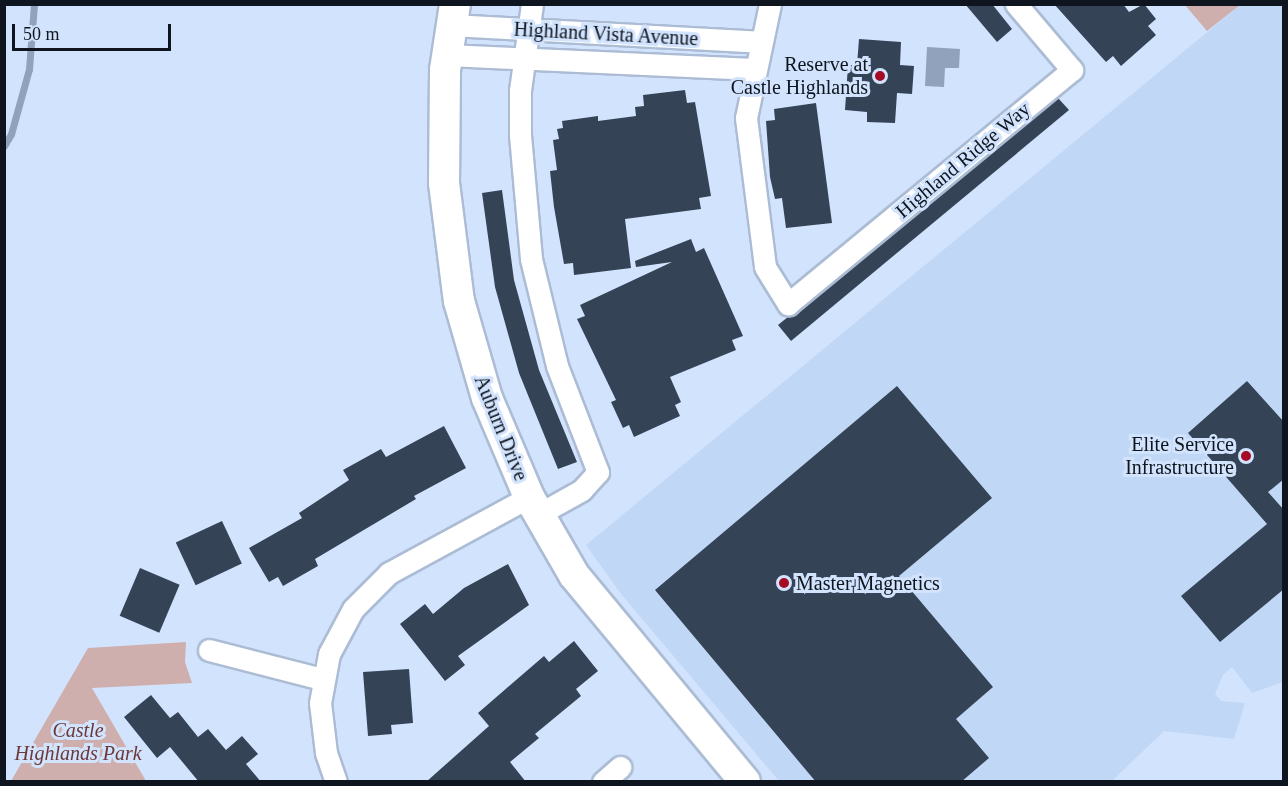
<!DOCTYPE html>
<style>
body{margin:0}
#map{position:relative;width:1288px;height:786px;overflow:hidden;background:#d2e3fd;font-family:Georgia,serif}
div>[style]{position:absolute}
.built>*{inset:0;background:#c1d7f6}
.green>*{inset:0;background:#cfafad}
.water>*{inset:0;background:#90a2bc}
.stream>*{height:7px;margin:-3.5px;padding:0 3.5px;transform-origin:3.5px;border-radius:3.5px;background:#90a2bc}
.building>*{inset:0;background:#354357;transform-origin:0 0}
.roads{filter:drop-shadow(2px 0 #abbcd4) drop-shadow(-2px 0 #abbcd4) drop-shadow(0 2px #abbcd4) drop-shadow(0 -2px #abbcd4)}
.street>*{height:21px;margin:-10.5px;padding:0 10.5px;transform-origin:10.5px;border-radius:10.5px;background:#fff}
.secondary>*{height:30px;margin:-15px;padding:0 15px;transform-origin:15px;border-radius:15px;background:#fff}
.dots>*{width:16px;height:16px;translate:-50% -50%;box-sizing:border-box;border:3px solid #d2e3fd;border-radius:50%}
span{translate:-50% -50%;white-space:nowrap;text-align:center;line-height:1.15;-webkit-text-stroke:6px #d2e3fd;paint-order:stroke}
.street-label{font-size:20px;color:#0f151e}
.poi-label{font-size:20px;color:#0f151e}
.right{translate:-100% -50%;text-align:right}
.left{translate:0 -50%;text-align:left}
.park-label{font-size:20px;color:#6b3837;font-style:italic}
.frame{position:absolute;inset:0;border:6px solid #0f151e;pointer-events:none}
.scale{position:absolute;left:12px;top:24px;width:159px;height:27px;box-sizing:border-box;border:3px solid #0f151e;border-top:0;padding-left:8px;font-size:18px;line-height:21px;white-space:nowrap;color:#0f151e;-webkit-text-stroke:4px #d2e3fd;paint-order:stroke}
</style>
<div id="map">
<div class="built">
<div style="clip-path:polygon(1240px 5px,1283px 5px,1283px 682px,1252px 693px,1232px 667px,1223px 675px,1215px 694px,1221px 701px,1245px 703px,1234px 739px,1164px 731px,1112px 781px,779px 781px,621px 594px,586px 545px)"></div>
</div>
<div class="green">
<div style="clip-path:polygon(1185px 5px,1240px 5px,1207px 31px)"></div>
<div style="clip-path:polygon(186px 642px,185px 662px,192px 683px,92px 688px,146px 781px,11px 781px,88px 648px)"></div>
</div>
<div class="water">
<div style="clip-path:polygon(927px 47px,960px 49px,959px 68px,945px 68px,944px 87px,925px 86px)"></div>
</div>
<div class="stream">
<div style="left:4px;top:146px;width:14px;rotate:-60deg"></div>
<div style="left:11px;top:134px;width:67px;rotate:-74.5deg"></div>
<div style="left:29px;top:69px;width:65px;rotate:-85.6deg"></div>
</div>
<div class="building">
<div style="clip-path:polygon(965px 4px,992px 4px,1012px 29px,997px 42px)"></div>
<div style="clip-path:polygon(1054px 4px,1123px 4px,1129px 12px,1144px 4px,1156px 19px,1148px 26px,1156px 35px,1121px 66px,1113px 56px,1106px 62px)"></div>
<div style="clip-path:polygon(859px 39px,901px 42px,900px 65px,914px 66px,912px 94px,897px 93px,895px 123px,867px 122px,867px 112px,845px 110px,848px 65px,857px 65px)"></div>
<div style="clip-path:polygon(685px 90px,687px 103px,695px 102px,711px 196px,699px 198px,701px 209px,625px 219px,631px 268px,574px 275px,573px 263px,564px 264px,554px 207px,550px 171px,557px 170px,553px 140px,559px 139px,557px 129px,563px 128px,562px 121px,598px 116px,598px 121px,636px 116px,635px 107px,644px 106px,643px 95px)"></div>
<div style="clip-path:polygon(1058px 98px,1069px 110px,791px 341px,778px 325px)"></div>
<div style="clip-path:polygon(816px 103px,832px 223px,786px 228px,782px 198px,775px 199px,770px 177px,766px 121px,775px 120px,774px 109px)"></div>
<div style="clip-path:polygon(502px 190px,514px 280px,539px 370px,577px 462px,558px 469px,519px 373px,495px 287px,482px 193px)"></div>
<div style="clip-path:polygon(691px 239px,696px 252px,704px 248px,743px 336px,732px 340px,736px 350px,670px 377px,681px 402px,675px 405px,680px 416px,634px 437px,629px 425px,623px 428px,611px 402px,616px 400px,577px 319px,585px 316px,580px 305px,672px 262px,636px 267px,635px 261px)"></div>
<div style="clip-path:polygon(1247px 381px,1284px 422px,1284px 479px,1268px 492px,1284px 510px,1284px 589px,1220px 642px,1181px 596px,1267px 524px,1188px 433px)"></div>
<div style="clip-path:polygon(897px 386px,992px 498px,899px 576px,993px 687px,956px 719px,989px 758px,961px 782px,816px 782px,655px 590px)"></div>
<div style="clip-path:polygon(444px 426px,466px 468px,414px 496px,416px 499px,315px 559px,318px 566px,283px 586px,278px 577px,269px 582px,249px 548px,302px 518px,299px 513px,349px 480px,343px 470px,381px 449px,386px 457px)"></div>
<div style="left:222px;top:521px;width:47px;height:51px;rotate:65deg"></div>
<div style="clip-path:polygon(508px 564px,529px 605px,458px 656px,465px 665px,445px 681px,400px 624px,425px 604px,433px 614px,464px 588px)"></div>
<div style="left:140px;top:568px;width:43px;height:52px;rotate:23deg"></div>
<div style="clip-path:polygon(574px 641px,598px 671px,576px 689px,581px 696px,535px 734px,539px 738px,510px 762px,526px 782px,426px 782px,489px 726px,478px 713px,544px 656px,549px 662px)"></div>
<div style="clip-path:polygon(409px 669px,413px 723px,391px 725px,392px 734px,368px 736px,363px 672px)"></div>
<div style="clip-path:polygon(151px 695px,170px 718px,178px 712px,198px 737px,208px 729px,226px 750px,242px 736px,258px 754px,246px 764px,261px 782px,199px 782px,170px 747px,157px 758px,124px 717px)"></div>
</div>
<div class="roads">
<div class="street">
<div style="left:532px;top:4px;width:87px;rotate:97.9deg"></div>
<div style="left:520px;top:90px;width:45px;rotate:90deg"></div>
<div style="left:520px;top:135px;width:124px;rotate:84.9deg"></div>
<div style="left:531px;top:259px;width:110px;rotate:76.3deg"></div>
<div style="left:557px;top:366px;width:114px;rotate:68.9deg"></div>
<div style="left:598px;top:472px;width:24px;rotate:132deg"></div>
<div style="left:582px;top:490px;width:49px;rotate:150.8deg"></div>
<div style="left:770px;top:4px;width:116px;rotate:101.9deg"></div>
<div style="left:746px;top:118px;width:150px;rotate:82.7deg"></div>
<div style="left:765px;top:267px;width:44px;rotate:58.1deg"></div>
<div style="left:788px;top:304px;width:368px;rotate:-39.5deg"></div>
<div style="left:1072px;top:70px;width:87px;rotate:-130.3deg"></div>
<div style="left:451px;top:25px;width:309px;rotate:3.1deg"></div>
<div style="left:447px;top:55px;width:307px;rotate:2.6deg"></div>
<div style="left:209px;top:650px;width:117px;rotate:14.4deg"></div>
<div style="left:336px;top:782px;width:31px;rotate:-109deg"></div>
<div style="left:326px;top:753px;width:50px;rotate:-96.8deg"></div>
<div style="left:320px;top:703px;width:50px;rotate:-79.6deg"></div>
<div style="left:329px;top:654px;width:51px;rotate:-61.9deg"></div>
<div style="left:353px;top:609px;width:51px;rotate:-45deg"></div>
<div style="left:389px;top:573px;width:159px;rotate:-28.5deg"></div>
<div style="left:603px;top:782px;width:23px;rotate:-41deg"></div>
</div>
<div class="secondary">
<div style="left:455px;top:4px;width:67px;rotate:98.6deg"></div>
<div style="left:445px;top:70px;width:113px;rotate:90.5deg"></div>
<div style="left:444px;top:183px;width:119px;rotate:82.8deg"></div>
<div style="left:459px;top:301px;width:101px;rotate:73.9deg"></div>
<div style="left:487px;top:398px;width:108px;rotate:67deg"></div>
<div style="left:529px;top:497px;width:90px;rotate:60deg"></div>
<div style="left:574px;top:575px;width:268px;rotate:50.4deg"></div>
</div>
</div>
<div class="dots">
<div style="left:880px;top:76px;background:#a50b25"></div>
<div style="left:1246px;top:456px;background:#a50b25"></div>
<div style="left:784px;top:583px;background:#a50b25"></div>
</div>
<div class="street-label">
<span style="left:606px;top:34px;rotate:3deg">Highland Vista Avenue</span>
<span style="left:963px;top:160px;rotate:-40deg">Highland Ridge Way</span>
<span style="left:501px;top:428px;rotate:68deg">Auburn Drive</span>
</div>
<div class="poi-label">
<span class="right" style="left:868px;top:76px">Reserve at<br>Castle Highlands</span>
<span class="right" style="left:1234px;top:456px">Elite Service<br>Infrastructure</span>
<span class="left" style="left:796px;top:583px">Master Magnetics</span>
</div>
<div class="park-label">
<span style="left:78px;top:742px">Castle<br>Highlands Park</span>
</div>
<div class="frame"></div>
<div class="scale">50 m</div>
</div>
